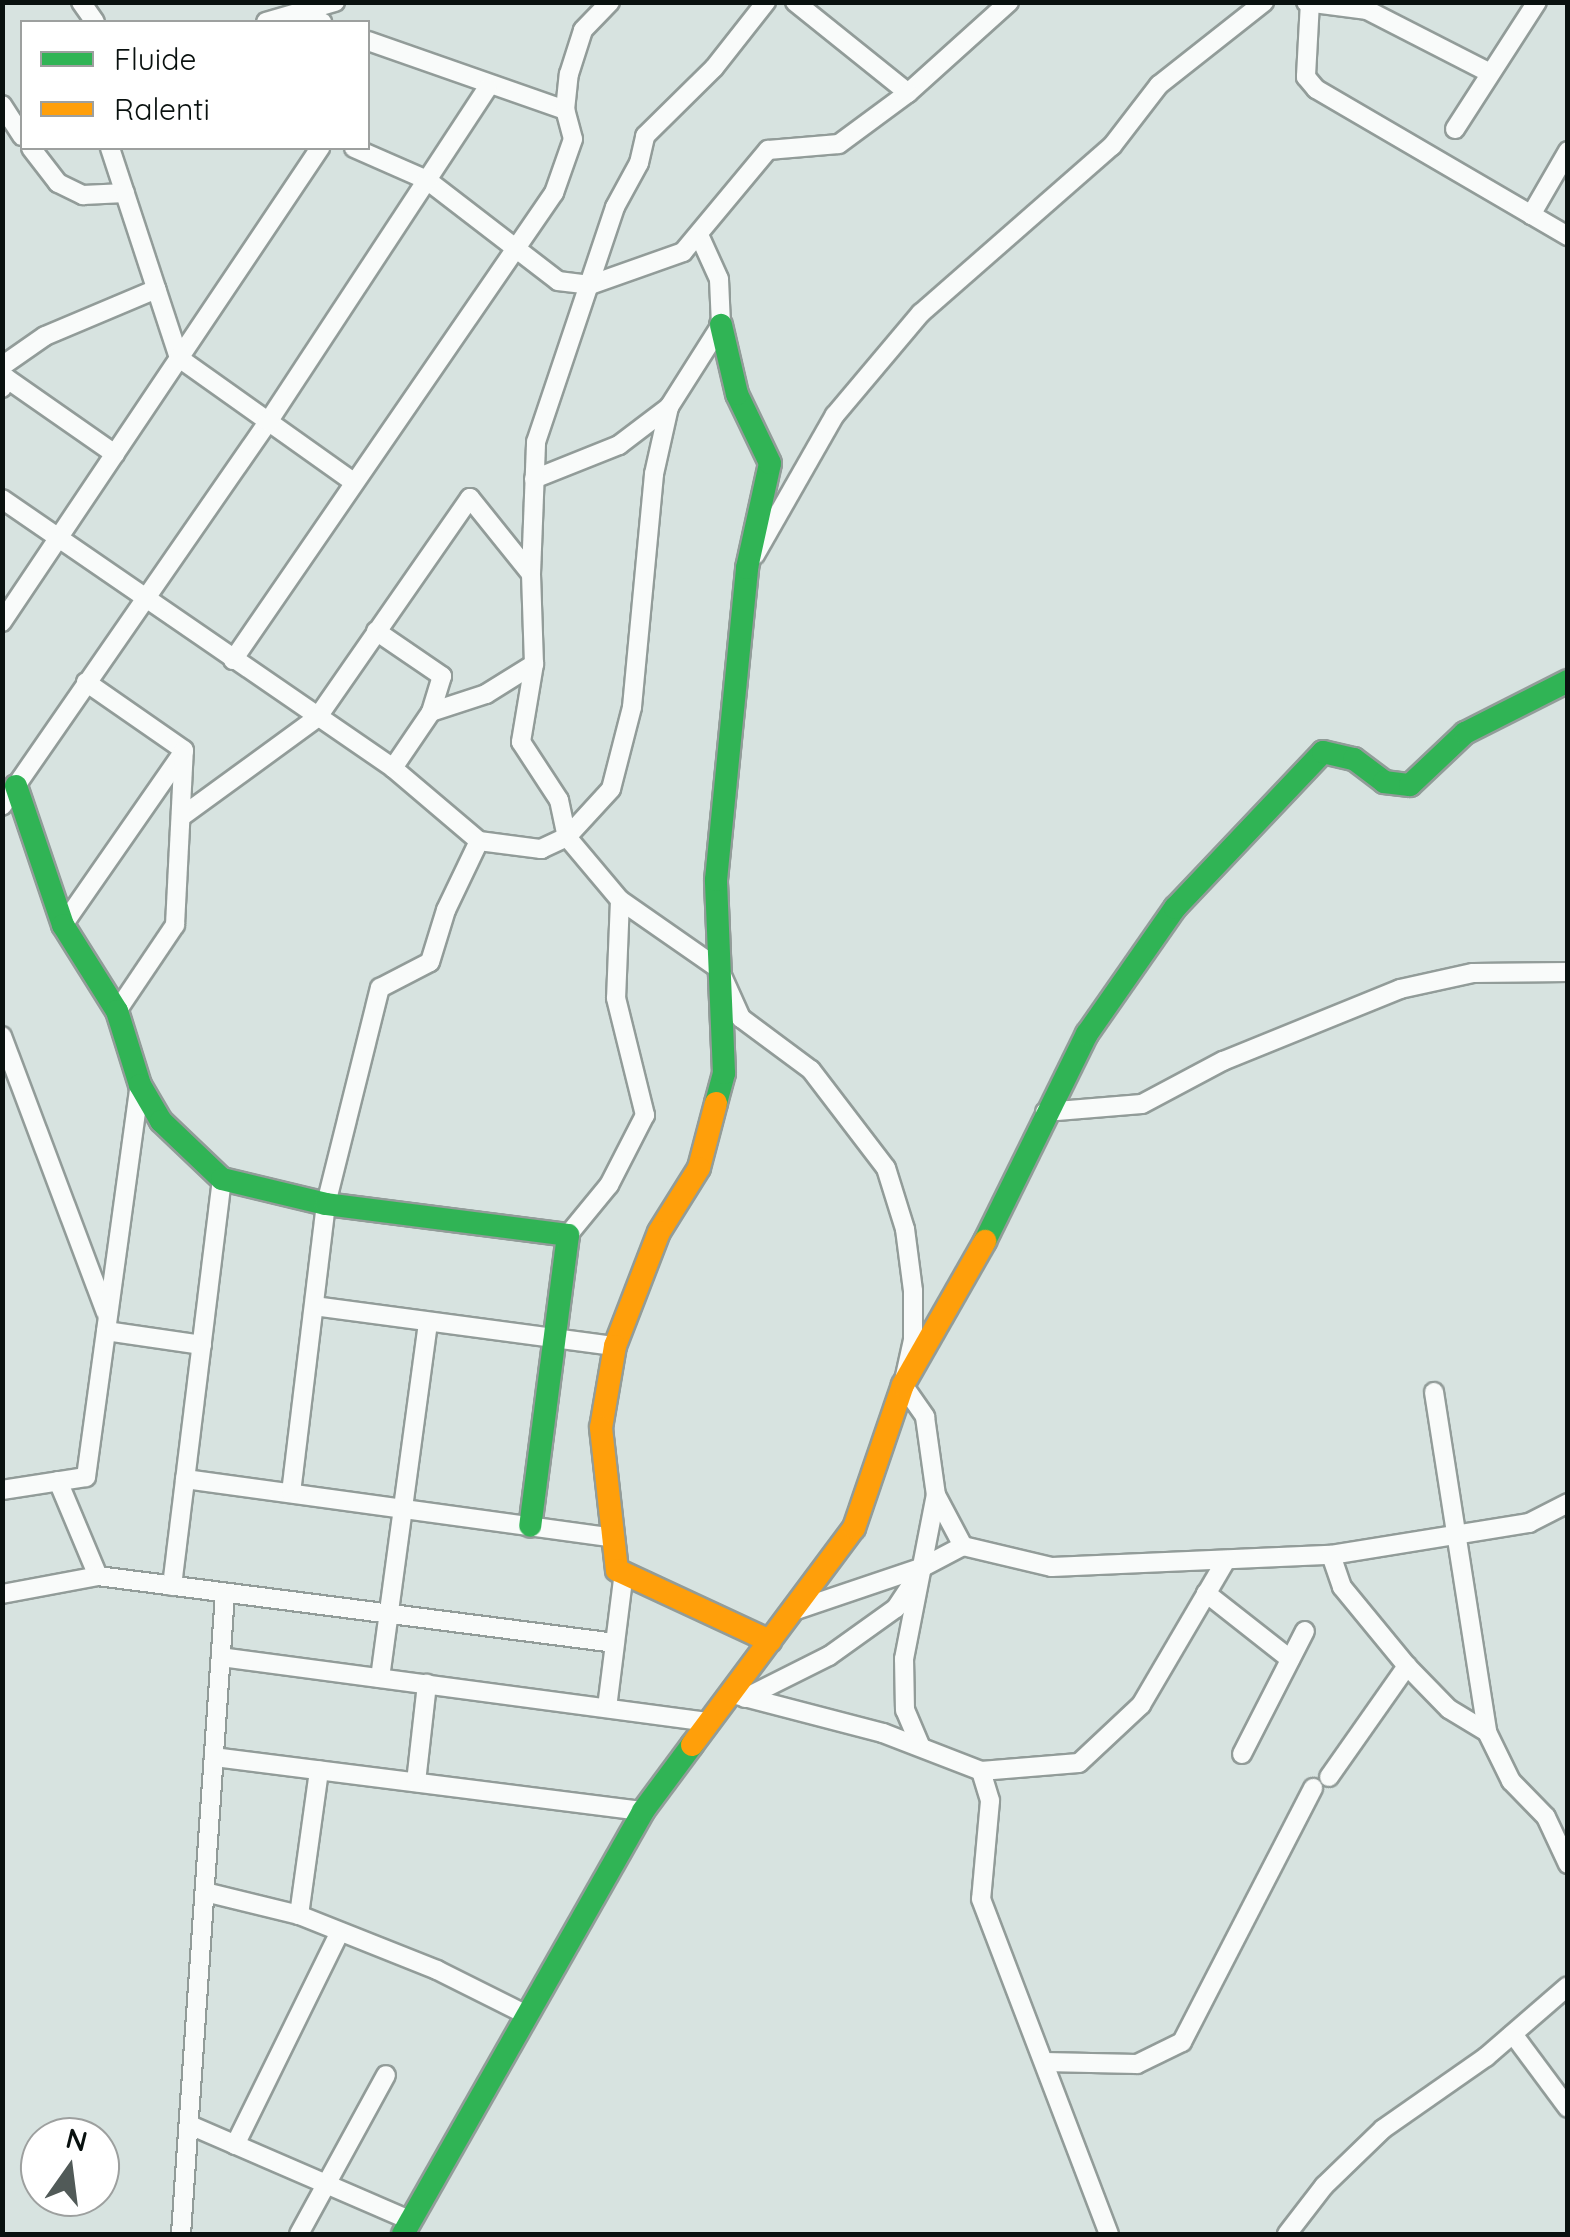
<!DOCTYPE html>
<style>
body{margin:0}
#map{position:relative;width:1570px;height:2237px;overflow:hidden;background:#d7e3e0;font-family:Quicksand,sans-serif}
div>[style]{position:absolute}
.roads{filter:drop-shadow(2px 0 #929c99) drop-shadow(-2px 0 #929c99) drop-shadow(0 2px #929c99) drop-shadow(0 -2px #929c99)}
.street>*{height:18px;margin:-9px;padding:0 9px;transform-origin:9px;border-radius:9px;background:#f9fbfa}
.fast>*{height:22px;margin:-11px;padding:0 11px;transform-origin:11px;border-radius:11px;background:#30b455}
.slow>*{height:22px;margin:-11px;padding:0 11px;transform-origin:11px;border-radius:11px;background:#ff9f0a}
span{translate:-50% -50%;white-space:nowrap;text-align:center;line-height:1.15;-webkit-text-stroke:10px #fff;paint-order:stroke}
.frame{position:absolute;inset:0;border:5px solid #09110f;pointer-events:none}
.legend{position:absolute;left:20px;top:20px;width:350px;height:130px;box-sizing:border-box;background:#fff;border:2px solid #9da09f;margin:0;padding:12px 18px;list-style:none;font-size:30px;color:#09110f}
.legend li{display:flex;align-items:center;gap:20px;height:50px}
.legend b{width:50px;border:2px solid #9da09f}
.north{position:absolute;left:20px;top:2117px;width:100px;height:100px;box-sizing:border-box;background:#fff;border:2px solid #9da09f;border-radius:50%;rotate:14deg;font-size:28px;font-weight:700;line-height:40px;text-align:center;color:#09110f}
.north::after{content:'';display:block;margin:auto;width:35px;height:45px;background:#515a58;clip-path:polygon(50% 0,100% 100%,50% 72%,0 100%)}
</style>
<div id="map">
<div class="roads">
<div class="street">
<div style="left:81px;top:2px;width:24px;rotate:55deg"></div>
<div style="left:795px;top:2px;width:145px;rotate:38.8deg"></div>
<div style="left:908px;top:93px;width:136px;rotate:-42deg"></div>
<div style="left:1306px;top:2px;width:62px;rotate:7.5deg"></div>
<div style="left:1367px;top:10px;width:138px;rotate:27.1deg"></div>
<div style="left:1310px;top:2px;width:75px;rotate:93.1deg"></div>
<div style="left:1306px;top:77px;width:16px;rotate:50deg"></div>
<div style="left:1316px;top:89px;width:292px;rotate:30.3deg"></div>
<div style="left:298px;top:13px;width:26px;rotate:21deg"></div>
<div style="left:266px;top:22px;width:72px;rotate:-16.2deg"></div>
<div style="left:368px;top:41px;width:209px;rotate:19.3deg"></div>
<div style="left:2px;top:105px;width:37px;rotate:57deg"></div>
<div style="left:1455px;top:129px;width:151px;rotate:-57.2deg"></div>
<div style="left:31px;top:148px;width:44px;rotate:52.4deg"></div>
<div style="left:58px;top:183px;width:28px;rotate:26deg"></div>
<div style="left:83px;top:195px;width:42px;rotate:-2.7deg"></div>
<div style="left:110px;top:148px;width:221px;rotate:71.8deg"></div>
<div style="left:179px;top:358px;width:212px;rotate:35.4deg"></div>
<div style="left:354px;top:148px;width:80px;rotate:23.7deg"></div>
<div style="left:427px;top:180px;width:165px;rotate:37.6deg"></div>
<div style="left:558px;top:281px;width:32px;rotate:7deg"></div>
<div style="left:590px;top:285px;width:99px;rotate:-19.5deg"></div>
<div style="left:683px;top:252px;width:133px;rotate:-50.2deg"></div>
<div style="left:768px;top:150px;width:71px;rotate:-4.8deg"></div>
<div style="left:839px;top:144px;width:86px;rotate:-36.5deg"></div>
<div style="left:1531px;top:215px;width:74px;rotate:-60deg"></div>
<div style="left:2px;top:366px;width:52px;rotate:-34.9deg"></div>
<div style="left:45px;top:336px;width:121px;rotate:-22.9deg"></div>
<div style="left:2px;top:388px;width:11px;rotate:-68deg"></div>
<div style="left:6px;top:378px;width:133px;rotate:34.9deg"></div>
<div style="left:534px;top:479px;width:92px;rotate:-21.8deg"></div>
<div style="left:619px;top:445px;width:63px;rotate:-37.2deg"></div>
<div style="left:2px;top:499px;width:475px;rotate:34.5deg"></div>
<div style="left:393px;top:768px;width:113px;rotate:40.3deg"></div>
<div style="left:479px;top:841px;width:63px;rotate:7.4deg"></div>
<div style="left:541px;top:849px;width:29px;rotate:-25deg"></div>
<div style="left:567px;top:837px;width:65px;rotate:-47.5deg"></div>
<div style="left:611px;top:789px;width:85px;rotate:-75.6deg"></div>
<div style="left:632px;top:707px;width:234px;rotate:-84.6deg"></div>
<div style="left:654px;top:474px;width:69px;rotate:-77.4deg"></div>
<div style="left:669px;top:407px;width:97px;rotate:-57.6deg"></div>
<div style="left:721px;top:325px;width:46px;rotate:-92.5deg"></div>
<div style="left:719px;top:279px;width:48px;rotate:-114.4deg"></div>
<div style="left:755px;top:555px;width:161px;rotate:-60.3deg"></div>
<div style="left:835px;top:415px;width:133px;rotate:-49.9deg"></div>
<div style="left:921px;top:313px;width:254px;rotate:-41.2deg"></div>
<div style="left:1112px;top:146px;width:77px;rotate:-52.4deg"></div>
<div style="left:1159px;top:85px;width:134px;rotate:-38.3deg"></div>
<div style="left:531px;top:574px;width:132px;rotate:-87.8deg"></div>
<div style="left:536px;top:442px;width:248px;rotate:-71.4deg"></div>
<div style="left:615px;top:207px;width:50px;rotate:-61.4deg"></div>
<div style="left:639px;top:163px;width:28px;rotate:-77deg"></div>
<div style="left:645px;top:136px;width:97px;rotate:-44.6deg"></div>
<div style="left:714px;top:68px;width:84px;rotate:-51.8deg"></div>
<div style="left:2px;top:622px;width:571px;rotate:-56.14deg"></div>
<div style="left:376px;top:631px;width:80px;rotate:34.3deg"></div>
<div style="left:442px;top:676px;width:38px;rotate:107deg"></div>
<div style="left:233px;top:660px;width:567px;rotate:-55.5deg"></div>
<div style="left:554px;top:193px;width:57px;rotate:-70.6deg"></div>
<div style="left:573px;top:139px;width:30px;rotate:-105deg"></div>
<div style="left:565px;top:110px;width:36px;rotate:-84deg"></div>
<div style="left:569px;top:74px;width:46px;rotate:-72.3deg"></div>
<div style="left:583px;top:30px;width:39px;rotate:-46deg"></div>
<div style="left:86px;top:682px;width:119px;rotate:34.8deg"></div>
<div style="left:393px;top:768px;width:68px;rotate:-55.8deg"></div>
<div style="left:431px;top:712px;width:58px;rotate:-18.1deg"></div>
<div style="left:486px;top:694px;width:57px;rotate:-32deg"></div>
<div style="left:2px;top:806px;width:467px;rotate:-55.3deg"></div>
<div style="left:268px;top:422px;width:399px;rotate:-56.7deg"></div>
<div style="left:181px;top:817px;width:168px;rotate:-36.1deg"></div>
<div style="left:317px;top:718px;width:268px;rotate:-55.2deg"></div>
<div style="left:470px;top:498px;width:97px;rotate:51.2deg"></div>
<div style="left:531px;top:574px;width:90px;rotate:88.1deg"></div>
<div style="left:534px;top:664px;width:79px;rotate:99.5deg"></div>
<div style="left:521px;top:742px;width:69px;rotate:56.8deg"></div>
<div style="left:559px;top:800px;width:38px;rotate:78deg"></div>
<div style="left:567px;top:837px;width:82px;rotate:49.9deg"></div>
<div style="left:620px;top:900px;width:98px;rotate:92.3deg"></div>
<div style="left:616px;top:998px;width:121px;rotate:76.1deg"></div>
<div style="left:645px;top:1115px;width:79px;rotate:117.2deg"></div>
<div style="left:609px;top:1185px;width:65px;rotate:129.4deg"></div>
<div style="left:620px;top:900px;width:121px;rotate:34.9deg"></div>
<div style="left:719px;top:969px;width:54px;rotate:65.8deg"></div>
<div style="left:741px;top:1018px;width:87px;rotate:36.6deg"></div>
<div style="left:811px;top:1070px;width:123px;rotate:52.6deg"></div>
<div style="left:886px;top:1168px;width:64px;rotate:72.7deg"></div>
<div style="left:905px;top:1229px;width:63px;rotate:82.6deg"></div>
<div style="left:913px;top:1291px;width:49px;rotate:90deg"></div>
<div style="left:913px;top:1340px;width:46px;rotate:102.5deg"></div>
<div style="left:903px;top:1385px;width:39px;rotate:55deg"></div>
<div style="left:925px;top:1417px;width:79px;rotate:82deg"></div>
<div style="left:936px;top:1495px;width:58px;rotate:62.1deg"></div>
<div style="left:963px;top:1546px;width:91px;rotate:13.3deg"></div>
<div style="left:1052px;top:1567px;width:279px;rotate:-2.5deg"></div>
<div style="left:1331px;top:1555px;width:201px;rotate:-9.2deg"></div>
<div style="left:1529px;top:1523px;width:44px;rotate:-27.1deg"></div>
<div style="left:63px;top:925px;width:212px;rotate:-55.2deg"></div>
<div style="left:117px;top:1011px;width:104px;rotate:-56deg"></div>
<div style="left:175px;top:925px;width:175px;rotate:-87.1deg"></div>
<div style="left:2px;top:1036px;width:295px;rotate:69.4deg"></div>
<div style="left:1045px;top:1112px;width:97px;rotate:-4.7deg"></div>
<div style="left:1142px;top:1104px;width:92px;rotate:-28deg"></div>
<div style="left:1223px;top:1061px;width:191px;rotate:-22.1deg"></div>
<div style="left:1400px;top:989px;width:75px;rotate:-12.4deg"></div>
<div style="left:1473px;top:973px;width:95px;rotate:-0.6deg"></div>
<div style="left:314px;top:1306px;width:304px;rotate:7.6deg"></div>
<div style="left:106px;top:1331px;width:97px;rotate:8.3deg"></div>
<div style="left:1434px;top:1392px;width:344px;rotate:81.1deg"></div>
<div style="left:1487px;top:1732px;width:55px;rotate:63.9deg"></div>
<div style="left:1511px;top:1781px;width:50px;rotate:45.8deg"></div>
<div style="left:1546px;top:1817px;width:52px;rotate:64.9deg"></div>
<div style="left:185px;top:1479px;width:430px;rotate:7.8deg"></div>
<div style="left:58px;top:1481px;width:103px;rotate:67.2deg"></div>
<div style="left:2px;top:1490px;width:85px;rotate:-8.8deg"></div>
<div style="left:86px;top:1477px;width:396px;rotate:-82.2deg"></div>
<div style="left:291px;top:1493px;width:291px;rotate:-83.1deg"></div>
<div style="left:326px;top:1204px;width:223px;rotate:-76deg"></div>
<div style="left:380px;top:988px;width:56px;rotate:-27.5deg"></div>
<div style="left:430px;top:962px;width:54px;rotate:-72.9deg"></div>
<div style="left:446px;top:910px;width:76px;rotate:-64.4deg"></div>
<div style="left:1331px;top:1555px;width:34px;rotate:71deg"></div>
<div style="left:1342px;top:1587px;width:102px;rotate:50.6deg"></div>
<div style="left:1407px;top:1666px;width:60px;rotate:45.7deg"></div>
<div style="left:1449px;top:1709px;width:44px;rotate:31.2deg"></div>
<div style="left:172px;top:1586px;width:410px;rotate:-83deg"></div>
<div style="left:1206px;top:1593px;width:107px;rotate:38.2deg"></div>
<div style="left:2px;top:1594px;width:98px;rotate:-10.6deg"></div>
<div style="left:98px;top:1576px;width:521px;rotate:7.38deg"></div>
<div style="left:793px;top:1611px;width:137px;rotate:-18.7deg"></div>
<div style="left:221px;top:1657px;width:493px;rotate:7.6deg"></div>
<div style="left:380px;top:1678px;width:359px;rotate:-82.3deg"></div>
<div style="left:733px;top:1694px;width:155px;rotate:14.6deg"></div>
<div style="left:883px;top:1733px;width:105px;rotate:21.2deg"></div>
<div style="left:981px;top:1771px;width:31px;rotate:73deg"></div>
<div style="left:990px;top:1801px;width:98px;rotate:95.2deg"></div>
<div style="left:981px;top:1899px;width:359px;rotate:69.1deg"></div>
<div style="left:745px;top:1698px;width:94px;rotate:-26.6deg"></div>
<div style="left:829px;top:1656px;width:82px;rotate:-35.6deg"></div>
<div style="left:896px;top:1608px;width:49px;rotate:-56.6deg"></div>
<div style="left:923px;top:1567px;width:45px;rotate:-27.7deg"></div>
<div style="left:607px;top:1708px;width:137px;rotate:-82.9deg"></div>
<div style="left:920px;top:1745px;width:38px;rotate:-113deg"></div>
<div style="left:905px;top:1710px;width:51px;rotate:-91.1deg"></div>
<div style="left:904px;top:1659px;width:167px;rotate:-79deg"></div>
<div style="left:1242px;top:1754px;width:138px;rotate:-62.9deg"></div>
<div style="left:214px;top:1757px;width:432px;rotate:7.2deg"></div>
<div style="left:981px;top:1771px;width:98px;rotate:-4.7deg"></div>
<div style="left:1079px;top:1763px;width:85px;rotate:-43.1deg"></div>
<div style="left:1141px;top:1705px;width:168px;rotate:-59.6deg"></div>
<div style="left:1329px;top:1777px;width:136px;rotate:-54.9deg"></div>
<div style="left:416px;top:1782px;width:99px;rotate:-83.6deg"></div>
<div style="left:205px;top:1892px;width:97px;rotate:13.7deg"></div>
<div style="left:299px;top:1915px;width:149px;rotate:21.7deg"></div>
<div style="left:437px;top:1970px;width:101px;rotate:26.6deg"></div>
<div style="left:299px;top:1915px;width:146px;rotate:-82.1deg"></div>
<div style="left:1513px;top:2034px;width:92px;rotate:53.4deg"></div>
<div style="left:1045px;top:2062px;width:92px;rotate:1.2deg"></div>
<div style="left:1137px;top:2064px;width:50px;rotate:-26.1deg"></div>
<div style="left:1182px;top:2042px;width:286px;rotate:-62.7deg"></div>
<div style="left:190px;top:2125px;width:240px;rotate:23.4deg"></div>
<div style="left:235px;top:2145px;width:235px;rotate:-63.8deg"></div>
<div style="left:181px;top:2234px;width:643px;rotate:-86.07deg"></div>
<div style="left:299px;top:2234px;width:181px;rotate:-61.3deg"></div>
<div style="left:1287px;top:2234px;width:61px;rotate:-52.4deg"></div>
<div style="left:1324px;top:2186px;width:82px;rotate:-44deg"></div>
<div style="left:1383px;top:2129px;width:126px;rotate:-35deg"></div>
<div style="left:1486px;top:2057px;width:108px;rotate:-40.9deg"></div>
</div>
<div class="fast">
<div style="left:16px;top:786px;width:147px;rotate:71.3deg"></div>
<div style="left:63px;top:925px;width:102px;rotate:57.9deg"></div>
<div style="left:117px;top:1011px;width:77px;rotate:72.7deg"></div>
<div style="left:140px;top:1085px;width:42px;rotate:59.7deg"></div>
<div style="left:161px;top:1121px;width:84px;rotate:43.6deg"></div>
<div style="left:222px;top:1179px;width:107px;rotate:13.5deg"></div>
<div style="left:326px;top:1204px;width:244px;rotate:7.3deg"></div>
<div style="left:568px;top:1235px;width:293px;rotate:97.4deg"></div>
<div style="left:716px;top:1103px;width:31px;rotate:-75deg"></div>
<div style="left:724px;top:1073px;width:193px;rotate:-92.4deg"></div>
<div style="left:716px;top:880px;width:314px;rotate:-84.3deg"></div>
<div style="left:747px;top:568px;width:107px;rotate:-77.6deg"></div>
<div style="left:770px;top:463px;width:76px;rotate:-115.6deg"></div>
<div style="left:737px;top:394px;width:71px;rotate:-103.1deg"></div>
<div style="left:985px;top:1241px;width:231px;rotate:-63.8deg"></div>
<div style="left:1087px;top:1034px;width:154px;rotate:-55.1deg"></div>
<div style="left:1175px;top:908px;width:215px;rotate:-46.5deg"></div>
<div style="left:1323px;top:752px;width:32px;rotate:13deg"></div>
<div style="left:1354px;top:759px;width:38px;rotate:37deg"></div>
<div style="left:1384px;top:782px;width:26px;rotate:7deg"></div>
<div style="left:1410px;top:785px;width:76px;rotate:-43.4deg"></div>
<div style="left:1465px;top:733px;width:115px;rotate:-26.8deg"></div>
<div style="left:403px;top:2234px;width:486px;rotate:-60.4deg"></div>
<div style="left:643px;top:1811px;width:82px;rotate:-53.4deg"></div>
</div>
<div class="slow">
<div style="left:716px;top:1103px;width:67px;rotate:104.7deg"></div>
<div style="left:699px;top:1168px;width:75px;rotate:122deg"></div>
<div style="left:659px;top:1232px;width:122px;rotate:111.1deg"></div>
<div style="left:615px;top:1346px;width:83px;rotate:99.7deg"></div>
<div style="left:601px;top:1428px;width:143px;rotate:83.6deg"></div>
<div style="left:617px;top:1570px;width:169px;rotate:24.9deg"></div>
<div style="left:692px;top:1745px;width:271px;rotate:-53.3deg"></div>
<div style="left:854px;top:1528px;width:151px;rotate:-71.1deg"></div>
<div style="left:903px;top:1385px;width:166px;rotate:-60.3deg"></div>
</div>
</div>
<div class="frame"></div>
<ul class="legend">
<li><b style="height:12px;background:#30b455"></b>Fluide</li>
<li><b style="height:12px;background:#ff9f0a"></b>Ralenti</li>
</ul>
<div class="north">N</div>
</div>
